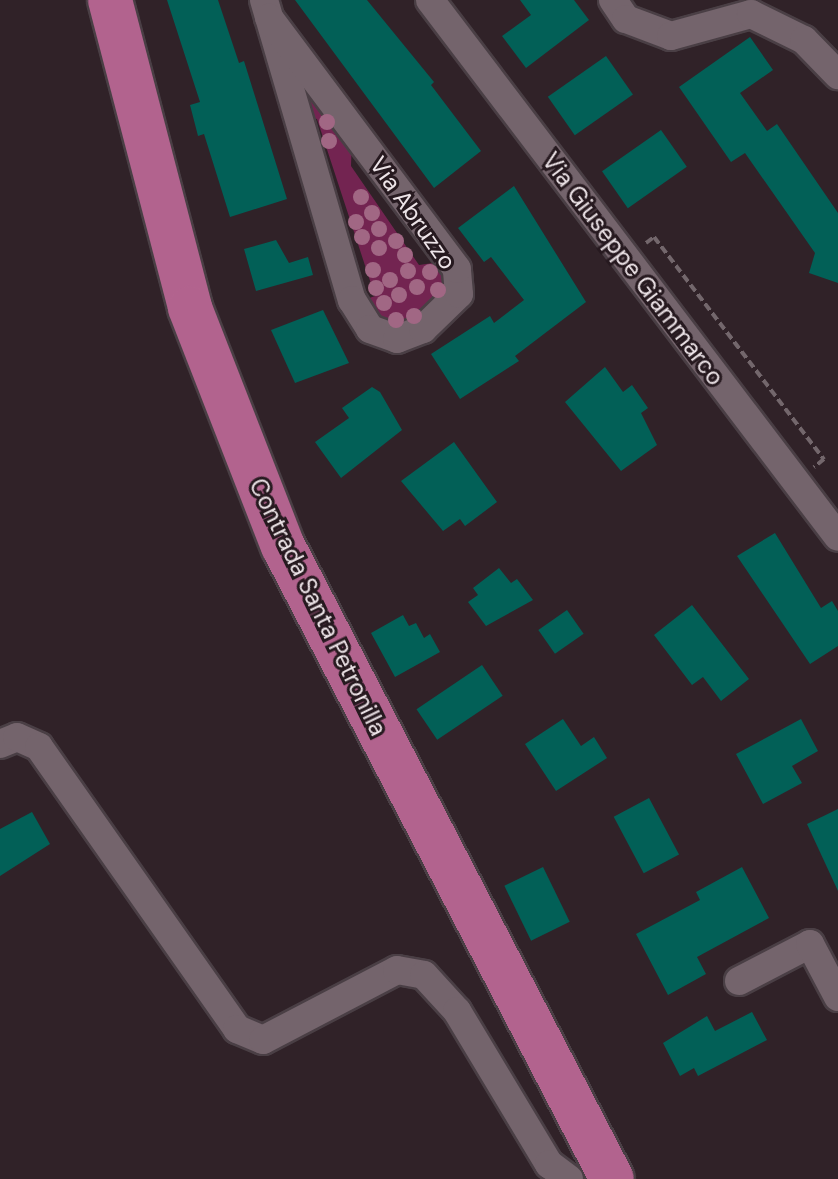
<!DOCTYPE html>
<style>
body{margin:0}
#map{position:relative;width:838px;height:1179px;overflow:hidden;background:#302228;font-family:"DM Sans",sans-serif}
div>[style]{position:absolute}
.green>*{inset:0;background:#732451}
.building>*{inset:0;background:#026057;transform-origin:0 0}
.path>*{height:4px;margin-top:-2px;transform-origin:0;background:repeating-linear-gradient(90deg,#73676c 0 8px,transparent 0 12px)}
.roads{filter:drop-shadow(2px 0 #4a3f45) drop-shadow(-2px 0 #4a3f45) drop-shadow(0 2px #4a3f45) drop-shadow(0 -2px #4a3f45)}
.street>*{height:28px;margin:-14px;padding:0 14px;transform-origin:14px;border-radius:14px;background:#74646c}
.primary>*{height:44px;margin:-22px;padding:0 22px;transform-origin:22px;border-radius:22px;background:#b2638e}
.trees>*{width:16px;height:16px;margin:-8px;border-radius:50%;background:#a16784}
span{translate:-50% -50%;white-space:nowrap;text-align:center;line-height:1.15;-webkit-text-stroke:6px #26191f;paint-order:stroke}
.street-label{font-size:24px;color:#ede4e8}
</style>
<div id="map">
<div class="green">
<div style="clip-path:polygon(284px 48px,352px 138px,351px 166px,419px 265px,440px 262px,450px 285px,424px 319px,384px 327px,364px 300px,375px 296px,317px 119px,305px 117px)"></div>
</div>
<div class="building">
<div style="clip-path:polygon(167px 0,218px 0,239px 63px,244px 61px,287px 199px,230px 217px,204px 134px,198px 136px,190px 105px,200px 102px)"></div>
<div style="clip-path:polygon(295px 0,367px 0,434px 82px,431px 85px,481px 151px,434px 188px)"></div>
<div style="clip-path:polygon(520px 0,574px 0,589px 20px,526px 68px,502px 36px,531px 15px)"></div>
<div style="clip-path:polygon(750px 37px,773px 70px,740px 93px,767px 131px,777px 124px,838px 213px,838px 283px,809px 273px,815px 253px,745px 153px,731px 162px,679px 87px)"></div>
<div style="left:606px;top:56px;width:47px;height:71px;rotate:55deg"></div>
<div style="left:661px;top:130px;width:45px;height:72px;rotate:55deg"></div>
<div style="clip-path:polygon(514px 186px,586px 302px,515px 356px,519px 361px,460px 399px,431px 354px,490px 316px,494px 323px,524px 300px,491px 257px,484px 262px,458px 228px)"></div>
<div style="clip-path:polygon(276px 240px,289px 263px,308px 257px,313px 275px,256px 291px,244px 249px)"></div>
<div style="clip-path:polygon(323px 310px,349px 363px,295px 383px,271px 330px)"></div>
<div style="clip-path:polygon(605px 367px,623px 392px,632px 385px,648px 408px,641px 413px,657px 445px,621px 471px,565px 402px)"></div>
<div style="clip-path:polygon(372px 387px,380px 392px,402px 430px,341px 478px,315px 442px,349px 418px,342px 408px)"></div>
<div style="clip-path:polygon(454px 442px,497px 502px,465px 526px,460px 519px,443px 531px,401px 481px)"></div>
<div style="clip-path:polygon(775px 533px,821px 608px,832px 601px,838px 611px,838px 646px,810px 664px,737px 556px)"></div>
<div style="clip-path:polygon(499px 568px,511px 583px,517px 579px,533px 600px,486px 626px,468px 602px,478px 595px,473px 588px)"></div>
<div style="clip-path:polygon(692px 605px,749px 679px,721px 701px,703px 677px,692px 685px,654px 635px)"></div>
<div style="left:567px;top:610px;width:29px;height:35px;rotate:55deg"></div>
<div style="clip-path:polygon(403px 615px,409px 626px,416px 623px,424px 638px,430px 634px,440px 652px,395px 677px,371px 633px)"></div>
<div style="left:482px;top:665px;width:37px;height:79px;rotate:56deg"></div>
<div style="clip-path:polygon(563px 719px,581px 746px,594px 737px,607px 758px,556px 791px,525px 744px)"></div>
<div style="clip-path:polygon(801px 719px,818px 751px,792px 766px,802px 783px,763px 804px,736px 754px)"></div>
<div style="left:649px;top:798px;width:64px;height:40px;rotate:62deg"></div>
<div style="clip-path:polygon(838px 809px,838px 891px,807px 824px)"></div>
<div style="clip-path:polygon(32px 812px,50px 844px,0 876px,0 829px)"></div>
<div style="left:543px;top:867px;width:61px;height:43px;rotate:64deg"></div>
<div style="clip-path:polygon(742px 867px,769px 918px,697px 957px,706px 974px,668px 995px,636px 934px,700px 900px,696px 892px)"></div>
<div style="clip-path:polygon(752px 1012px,767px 1040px,698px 1076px,694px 1068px,680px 1076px,663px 1043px,707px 1016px,715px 1031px)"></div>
</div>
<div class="path">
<div style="left:646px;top:243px;width:10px;rotate:-37deg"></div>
<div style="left:654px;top:237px;width:280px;rotate:52.6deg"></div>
<div style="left:824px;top:459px;width:13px;rotate:141deg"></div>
</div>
<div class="roads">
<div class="street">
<div style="left:264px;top:0;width:313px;rotate:73.7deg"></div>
<div style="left:352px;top:300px;width:34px;rotate:58deg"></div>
<div style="left:370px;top:329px;width:29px;rotate:20deg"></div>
<div style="left:397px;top:339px;width:28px;rotate:-21deg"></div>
<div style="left:423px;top:329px;width:50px;rotate:-44.2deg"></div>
<div style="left:459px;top:294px;width:25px;rotate:-95deg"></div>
<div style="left:457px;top:269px;width:314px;rotate:-126.8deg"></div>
<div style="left:430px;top:0;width:674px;rotate:52.77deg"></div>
<div style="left:613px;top:0;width:23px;rotate:56deg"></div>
<div style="left:626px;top:19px;width:48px;rotate:20.7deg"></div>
<div style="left:671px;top:36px;width:83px;rotate:-15.4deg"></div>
<div style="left:751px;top:14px;width:59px;rotate:26.1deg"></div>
<div style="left:804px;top:40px;width:49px;rotate:45.8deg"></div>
<div style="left:0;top:744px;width:18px;rotate:-22deg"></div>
<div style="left:17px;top:737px;width:24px;rotate:24deg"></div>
<div style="left:39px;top:747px;width:345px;rotate:54.9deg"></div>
<div style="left:237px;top:1029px;width:28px;rotate:23deg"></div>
<div style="left:263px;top:1040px;width:151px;rotate:-27.6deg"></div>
<div style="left:397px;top:970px;width:27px;rotate:10deg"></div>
<div style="left:424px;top:975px;width:49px;rotate:47.5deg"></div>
<div style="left:457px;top:1011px;width:179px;rotate:59deg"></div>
<div style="left:549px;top:1164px;width:25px;rotate:37deg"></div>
<div style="left:739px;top:981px;width:80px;rotate:-27.5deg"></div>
<div style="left:810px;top:944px;width:60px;rotate:62.2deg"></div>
</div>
<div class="primary">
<div style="left:110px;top:0;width:318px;rotate:75.4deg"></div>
<div style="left:190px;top:308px;width:256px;rotate:68.7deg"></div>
<div style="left:283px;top:546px;width:713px;rotate:62.54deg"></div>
</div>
</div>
<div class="trees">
<div style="left:327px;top:122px"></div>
<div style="left:329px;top:141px"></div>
<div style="left:361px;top:197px"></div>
<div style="left:372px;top:213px"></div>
<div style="left:356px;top:222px"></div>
<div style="left:379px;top:229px"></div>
<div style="left:362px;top:237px"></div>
<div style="left:396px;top:241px"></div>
<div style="left:379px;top:248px"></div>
<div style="left:405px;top:255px"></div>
<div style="left:373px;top:270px"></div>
<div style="left:408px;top:271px"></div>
<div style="left:430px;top:272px"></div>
<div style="left:390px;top:280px"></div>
<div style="left:417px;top:287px"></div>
<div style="left:376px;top:288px"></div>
<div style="left:438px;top:290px"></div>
<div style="left:399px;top:295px"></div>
<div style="left:384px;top:303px"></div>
<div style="left:414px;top:316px"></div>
<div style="left:396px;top:320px"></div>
</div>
<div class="street-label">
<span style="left:413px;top:213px;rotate:55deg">Via Abruzzo</span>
<span style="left:633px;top:269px;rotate:53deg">Via Giuseppe Giammarco</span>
<span style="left:318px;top:607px;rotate:64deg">Contrada Santa Petronilla</span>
</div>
</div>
